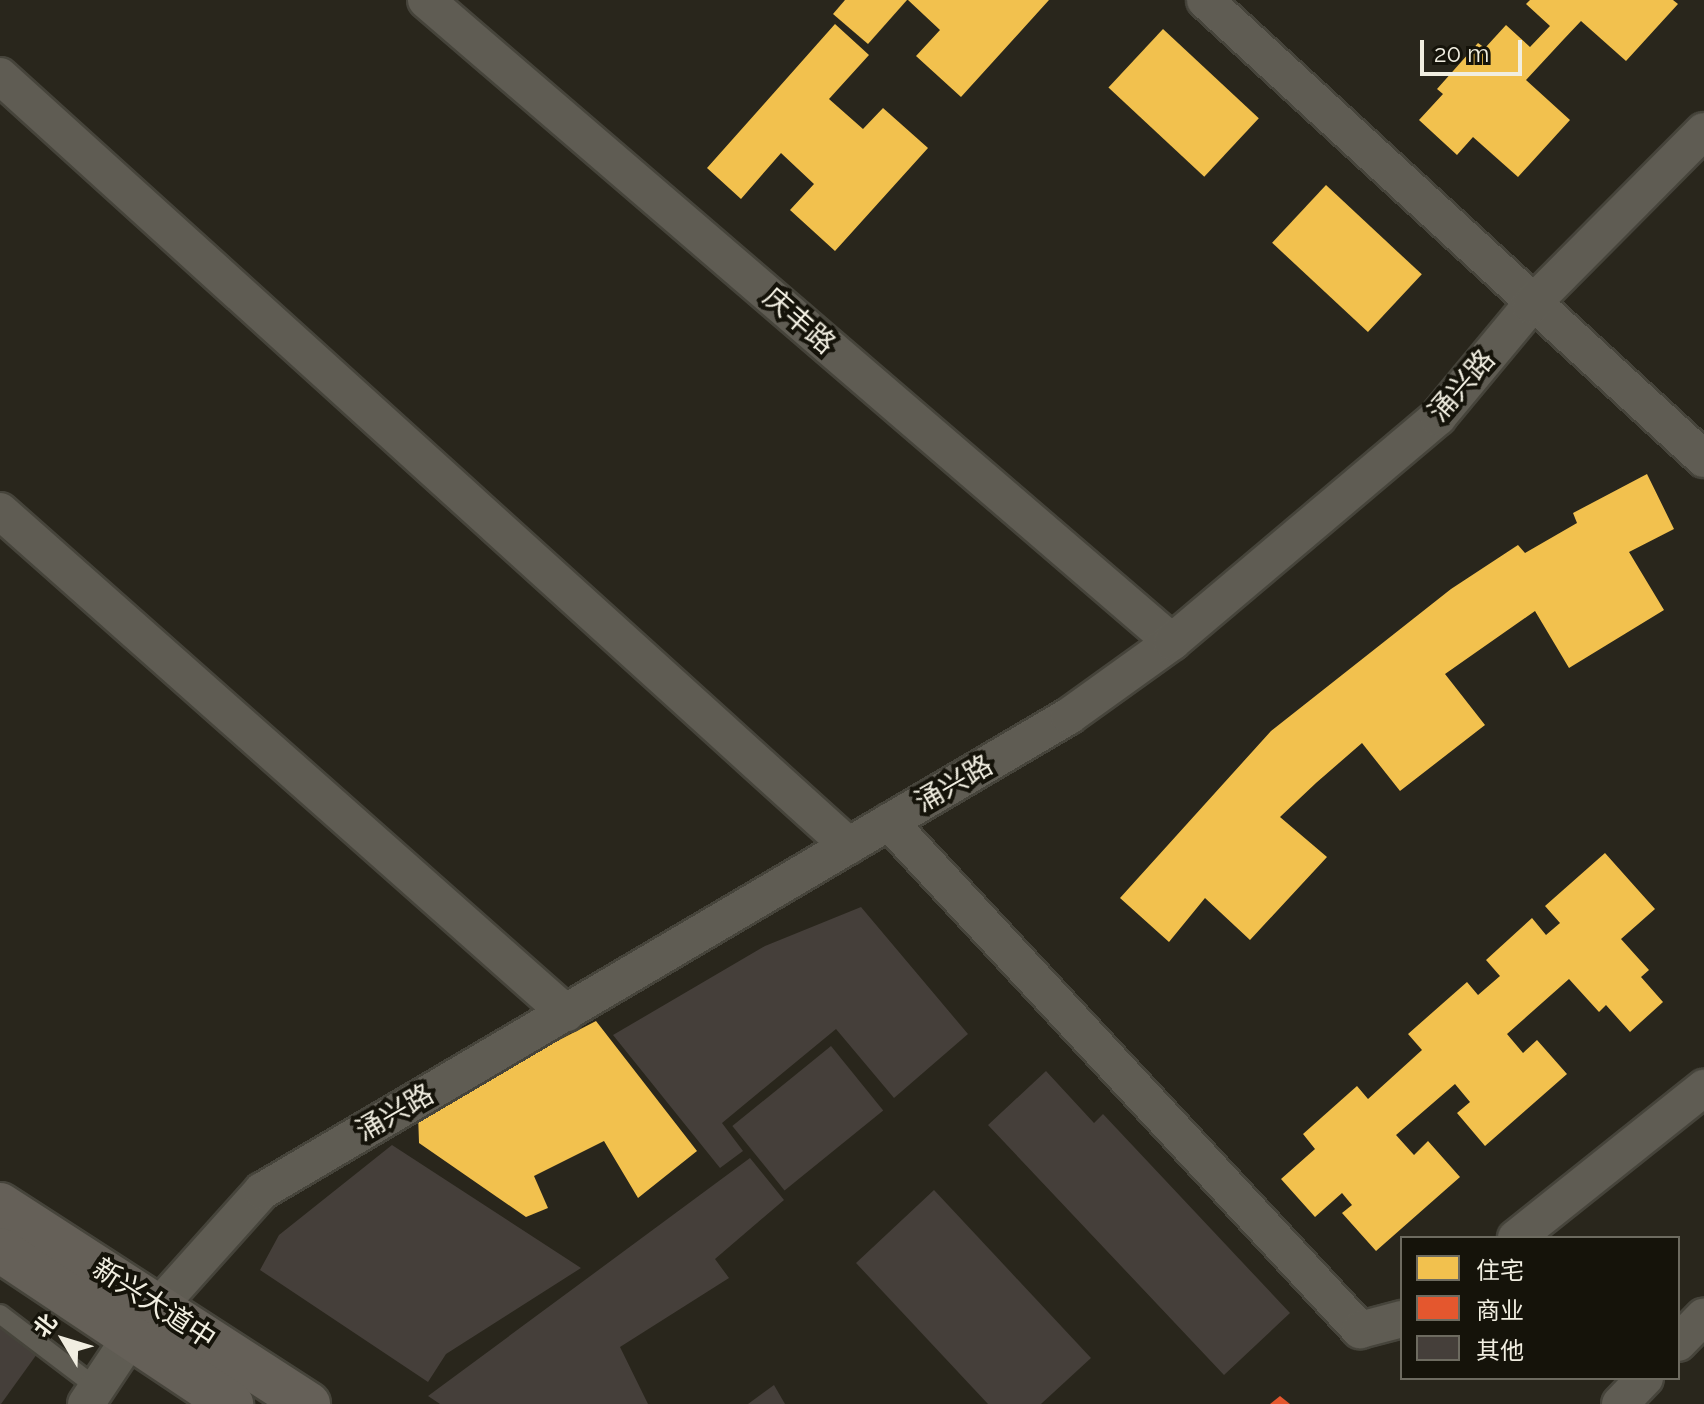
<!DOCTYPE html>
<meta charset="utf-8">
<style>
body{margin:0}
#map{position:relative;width:1704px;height:1404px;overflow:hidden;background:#29261c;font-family:Raleway,"Noto Sans SC",sans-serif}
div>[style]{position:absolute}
.homes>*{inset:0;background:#f2c14e;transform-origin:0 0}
.shops>*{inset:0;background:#e4572e}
.building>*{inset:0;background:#453f3a;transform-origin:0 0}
.roads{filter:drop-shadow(2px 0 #46443b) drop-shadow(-2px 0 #46443b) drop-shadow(0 2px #46443b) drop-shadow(0 -2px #46443b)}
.service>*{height:18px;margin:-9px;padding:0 9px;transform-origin:9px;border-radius:9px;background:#5f5c53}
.minor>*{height:36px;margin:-18px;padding:0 18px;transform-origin:18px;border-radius:18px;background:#5f5c53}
.secondary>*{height:44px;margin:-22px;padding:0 22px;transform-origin:22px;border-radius:22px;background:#656058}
span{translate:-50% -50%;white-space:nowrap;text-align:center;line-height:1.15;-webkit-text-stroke:8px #15130a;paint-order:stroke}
.street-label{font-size:28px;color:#f1eee1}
.legend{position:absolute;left:1400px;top:1236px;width:280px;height:144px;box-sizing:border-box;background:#15130a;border:2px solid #6d6b60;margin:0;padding:10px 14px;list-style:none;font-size:24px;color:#f1eee1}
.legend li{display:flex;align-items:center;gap:16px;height:40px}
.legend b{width:40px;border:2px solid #6d6b60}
.north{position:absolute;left:24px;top:1300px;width:80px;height:80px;-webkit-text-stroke:6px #15130a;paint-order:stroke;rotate:308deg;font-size:22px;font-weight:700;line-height:32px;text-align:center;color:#f1eee1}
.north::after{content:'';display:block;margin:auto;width:28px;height:36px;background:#f1eee1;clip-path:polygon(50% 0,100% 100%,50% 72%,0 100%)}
.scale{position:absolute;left:1420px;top:40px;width:102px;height:36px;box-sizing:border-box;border:4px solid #f1eee1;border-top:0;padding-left:10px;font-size:24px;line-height:28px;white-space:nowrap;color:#f1eee1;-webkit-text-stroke:6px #15130a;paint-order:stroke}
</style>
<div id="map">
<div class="homes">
<div style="clip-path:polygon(845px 0,907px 0,868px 44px,833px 14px)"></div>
<div style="clip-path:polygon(908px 0,1049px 0,961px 97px,916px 56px,940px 30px)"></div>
<div style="clip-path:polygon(1530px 0,1673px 0,1678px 4px,1626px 61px,1581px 21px,1564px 39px,1526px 80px,1570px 120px,1518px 177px,1473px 137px,1457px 155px,1419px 120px,1443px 94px,1437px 89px,1478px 43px,1485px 48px,1506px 25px,1530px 47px,1550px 26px,1526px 4px)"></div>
<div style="clip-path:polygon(835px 24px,869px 55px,829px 99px,863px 129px,883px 108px,928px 148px,835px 251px,790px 210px,814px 184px,781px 153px,741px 199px,707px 168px)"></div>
<div style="left:1163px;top:29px;width:131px;height:80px;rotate:43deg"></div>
<div style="left:1326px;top:185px;width:131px;height:79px;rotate:43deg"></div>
<div style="clip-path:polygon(1647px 474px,1674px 529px,1629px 552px,1664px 610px,1569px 668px,1535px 611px,1445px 674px,1485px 725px,1400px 791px,1362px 743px,1316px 783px,1280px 817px,1327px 857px,1250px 940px,1205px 898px,1169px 942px,1120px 898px,1271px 731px,1451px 589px,1518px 545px,1525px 553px,1577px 523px,1573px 513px)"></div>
<div style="clip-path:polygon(1605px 853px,1655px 909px,1621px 939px,1649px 970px,1641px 977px,1663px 1002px,1630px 1032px,1606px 1005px,1599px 1012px,1569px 979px,1507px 1034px,1523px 1053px,1537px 1040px,1567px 1074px,1485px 1146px,1457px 1113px,1470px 1102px,1455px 1084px,1396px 1135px,1414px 1155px,1428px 1141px,1460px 1177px,1376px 1251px,1342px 1213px,1352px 1205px,1342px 1193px,1315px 1217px,1281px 1179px,1315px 1149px,1303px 1134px,1357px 1086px,1368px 1099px,1422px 1050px,1408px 1034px,1467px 982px,1478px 995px,1500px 976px,1486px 960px,1532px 918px,1546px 935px,1560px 923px,1545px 906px)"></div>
<div style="clip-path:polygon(596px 1021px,697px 1151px,638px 1198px,604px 1141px,534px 1176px,548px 1208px,526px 1217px,419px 1143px,418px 1113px)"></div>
</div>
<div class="shops">
<div style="clip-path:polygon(1280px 1396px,1290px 1404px,1270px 1404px)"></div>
</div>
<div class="building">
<div style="clip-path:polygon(861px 907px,968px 1034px,894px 1098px,836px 1029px,722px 1123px,743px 1151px,720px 1168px,613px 1035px,765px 946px)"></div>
<div style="left:831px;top:1046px;width:83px;height:127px;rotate:51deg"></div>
<div style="clip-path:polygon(1046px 1071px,1094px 1123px,1103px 1114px,1290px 1313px,1224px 1375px,988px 1125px)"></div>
<div style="clip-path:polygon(392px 1145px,581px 1268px,446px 1354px,428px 1382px,260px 1270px,279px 1235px)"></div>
<div style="clip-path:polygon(750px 1158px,784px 1200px,715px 1259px,729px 1278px,620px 1347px,648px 1404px,440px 1404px,428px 1396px)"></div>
<div style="clip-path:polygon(934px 1190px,1091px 1358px,1041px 1404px,988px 1404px,856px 1263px)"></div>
<div style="clip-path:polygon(0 1327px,37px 1354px,1px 1404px,0 1404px)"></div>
<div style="clip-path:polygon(774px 1385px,785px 1404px,748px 1404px)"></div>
</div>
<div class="roads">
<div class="service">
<div style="left:0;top:1314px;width:122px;rotate:37.3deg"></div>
</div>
<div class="minor">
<div style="left:426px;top:0;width:984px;rotate:40.71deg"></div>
<div style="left:1205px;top:0;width:678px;rotate:42.61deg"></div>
<div style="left:0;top:76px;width:1146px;rotate:42.21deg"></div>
<div style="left:0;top:511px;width:757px;rotate:41.57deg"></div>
<div style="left:889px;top:822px;width:693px;rotate:47.16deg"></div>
<div style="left:1360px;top:1330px;width:43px;rotate:-14.7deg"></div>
<div style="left:1516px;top:1238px;width:241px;rotate:-38.6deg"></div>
<div style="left:1678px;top:1343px;width:37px;rotate:-46deg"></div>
<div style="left:86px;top:1404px;width:79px;rotate:-56.3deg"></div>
<div style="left:130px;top:1338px;width:198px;rotate:-48.1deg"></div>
<div style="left:262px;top:1191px;width:936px;rotate:-30.48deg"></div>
<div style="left:1069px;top:716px;width:127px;rotate:-35.7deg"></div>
<div style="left:1172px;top:642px;width:348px;rotate:-40.2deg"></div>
<div style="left:1438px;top:417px;width:146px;rotate:-50.3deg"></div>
<div style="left:1531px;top:305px;width:245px;rotate:-45.2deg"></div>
<div style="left:1620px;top:1404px;width:36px;rotate:-46deg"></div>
</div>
<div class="secondary">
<div style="left:0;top:1205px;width:367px;rotate:32.9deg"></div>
<div style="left:0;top:1250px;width:278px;rotate:33.7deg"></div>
</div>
</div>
<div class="street-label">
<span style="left:799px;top:321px;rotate:41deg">庆丰路</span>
<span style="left:1462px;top:386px;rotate:-49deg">涌兴路</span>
<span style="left:954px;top:784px;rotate:-30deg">涌兴路</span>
<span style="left:395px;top:1113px;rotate:-30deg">涌兴路</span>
<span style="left:154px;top:1304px;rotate:33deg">新兴大道中</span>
</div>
<ul class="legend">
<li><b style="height:22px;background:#f2c14e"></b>住宅</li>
<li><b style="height:22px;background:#e4572e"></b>商业</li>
<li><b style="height:22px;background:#453f3a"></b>其他</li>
</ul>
<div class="north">北</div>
<div class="scale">20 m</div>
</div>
